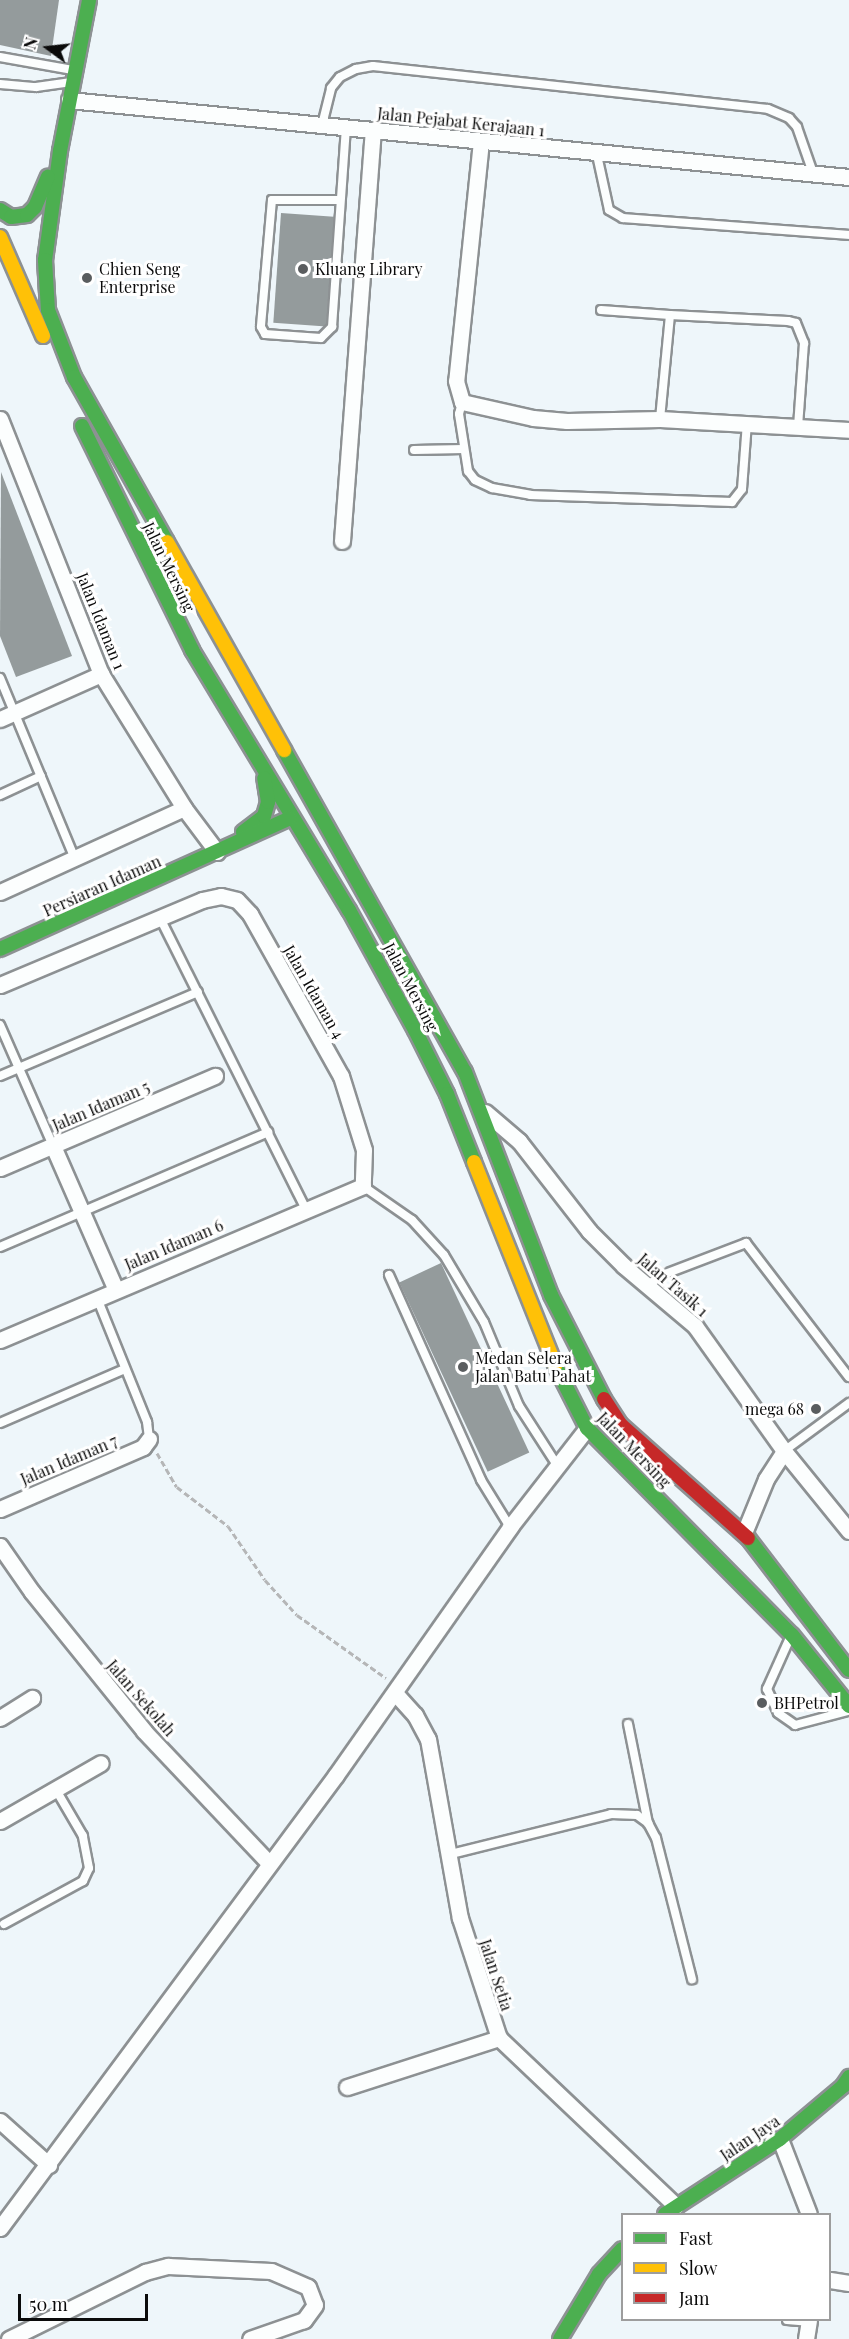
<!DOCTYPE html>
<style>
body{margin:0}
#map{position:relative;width:849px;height:2339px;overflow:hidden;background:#eef6fa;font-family:"Playfair Display",serif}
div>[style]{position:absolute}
.building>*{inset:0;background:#949b9c;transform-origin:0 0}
.path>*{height:3px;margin-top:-1.5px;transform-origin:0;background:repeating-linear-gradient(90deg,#b5b6b7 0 6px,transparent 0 9px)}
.roads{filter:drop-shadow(2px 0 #8d9193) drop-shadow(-2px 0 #8d9193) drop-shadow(0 2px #8d9193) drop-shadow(0 -2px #8d9193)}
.lane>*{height:8px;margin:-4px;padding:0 4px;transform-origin:4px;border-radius:4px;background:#fcfefe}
.street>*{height:15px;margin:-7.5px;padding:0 7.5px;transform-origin:7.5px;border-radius:7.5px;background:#fcfefe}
.fast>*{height:14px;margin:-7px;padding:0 7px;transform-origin:7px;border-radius:7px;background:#4caf50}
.slow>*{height:14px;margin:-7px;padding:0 7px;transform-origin:7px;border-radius:7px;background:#ffc107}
.jam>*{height:14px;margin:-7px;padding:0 7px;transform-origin:7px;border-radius:7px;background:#c62828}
.dots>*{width:16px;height:16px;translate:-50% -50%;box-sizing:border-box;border:3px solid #fff;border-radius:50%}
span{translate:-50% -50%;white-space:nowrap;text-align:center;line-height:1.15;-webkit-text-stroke:6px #fff;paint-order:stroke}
.street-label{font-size:16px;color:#0b0b0b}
.poi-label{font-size:16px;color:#0b0b0b}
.left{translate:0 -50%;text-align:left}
.right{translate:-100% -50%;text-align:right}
.legend{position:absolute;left:621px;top:2213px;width:210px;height:108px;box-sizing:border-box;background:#fff;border:2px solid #9d9d9d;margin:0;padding:8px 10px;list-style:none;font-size:18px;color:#0b0b0b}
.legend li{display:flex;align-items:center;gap:12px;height:30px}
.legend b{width:30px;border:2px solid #9d9d9d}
.north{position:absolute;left:18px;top:18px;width:60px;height:60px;-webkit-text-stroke:4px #fff;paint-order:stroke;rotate:285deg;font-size:16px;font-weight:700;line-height:24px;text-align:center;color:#0b0b0b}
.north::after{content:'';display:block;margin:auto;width:21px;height:27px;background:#0b0b0b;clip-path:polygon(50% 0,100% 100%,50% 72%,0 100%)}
.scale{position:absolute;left:18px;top:2294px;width:130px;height:27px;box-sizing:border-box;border:3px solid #0b0b0b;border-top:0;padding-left:8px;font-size:18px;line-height:21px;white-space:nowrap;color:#0b0b0b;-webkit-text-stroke:4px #fff;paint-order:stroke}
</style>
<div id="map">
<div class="building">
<div style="clip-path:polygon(0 0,59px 0,51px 56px,0 45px)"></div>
<div style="left:281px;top:213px;width:53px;height:110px;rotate:4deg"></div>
<div style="clip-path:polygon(1px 472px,72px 656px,16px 677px,0 636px)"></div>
<div style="left:441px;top:1263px;width:209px;height:46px;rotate:65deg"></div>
</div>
<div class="path">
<div style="left:157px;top:1453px;width:39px;rotate:60deg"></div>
<div style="left:177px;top:1487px;width:64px;rotate:37.4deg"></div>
<div style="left:228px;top:1526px;width:65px;rotate:55.6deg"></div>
<div style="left:265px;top:1580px;width:47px;rotate:47.6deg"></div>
<div style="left:297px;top:1615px;width:109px;rotate:35.3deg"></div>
</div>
<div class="roads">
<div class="lane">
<div style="left:0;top:57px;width:74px;rotate:10.1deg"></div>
<div style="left:0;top:84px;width:36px;rotate:5deg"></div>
<div style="left:36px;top:87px;width:34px;rotate:-8deg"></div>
<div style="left:322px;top:125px;width:38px;rotate:-76deg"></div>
<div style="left:331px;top:88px;width:14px;rotate:-51deg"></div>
<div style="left:340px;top:77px;width:18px;rotate:-27deg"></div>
<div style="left:356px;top:69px;width:17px;rotate:-10deg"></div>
<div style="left:373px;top:66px;width:397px;rotate:6.2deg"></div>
<div style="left:768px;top:109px;width:23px;rotate:23deg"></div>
<div style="left:789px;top:118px;width:12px;rotate:48deg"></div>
<div style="left:797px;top:127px;width:49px;rotate:70.8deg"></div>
<div style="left:597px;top:155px;width:56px;rotate:77.7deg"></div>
<div style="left:609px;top:210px;width:16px;rotate:30deg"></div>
<div style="left:623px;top:218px;width:227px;rotate:4.3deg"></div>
<div style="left:340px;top:200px;width:68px;rotate:180deg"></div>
<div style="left:272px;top:200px;width:127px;rotate:95deg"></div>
<div style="left:261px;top:327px;width:8px;rotate:60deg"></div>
<div style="left:265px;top:334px;width:56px;rotate:4.1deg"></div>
<div style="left:321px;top:338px;width:16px;rotate:-45deg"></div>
<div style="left:332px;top:327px;width:199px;rotate:-86deg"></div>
<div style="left:601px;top:310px;width:69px;rotate:4.1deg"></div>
<div style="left:462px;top:402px;width:12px;rotate:104deg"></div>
<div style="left:459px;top:414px;width:58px;rotate:81deg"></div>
<div style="left:468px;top:471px;width:11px;rotate:52deg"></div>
<div style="left:475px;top:480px;width:19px;rotate:25deg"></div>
<div style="left:492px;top:488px;width:39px;rotate:10deg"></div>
<div style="left:530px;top:495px;width:202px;rotate:2deg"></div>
<div style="left:732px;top:502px;width:16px;rotate:-52deg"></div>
<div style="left:742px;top:489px;width:66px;rotate:-85.7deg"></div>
<div style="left:660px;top:419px;width:104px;rotate:-84.5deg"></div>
<div style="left:670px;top:315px;width:118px;rotate:2.9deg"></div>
<div style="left:788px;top:321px;width:8px;rotate:14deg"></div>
<div style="left:796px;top:323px;width:22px;rotate:68deg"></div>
<div style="left:804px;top:343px;width:84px;rotate:94.1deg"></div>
<div style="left:414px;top:450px;width:50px;rotate:-1.1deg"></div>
<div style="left:0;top:678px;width:196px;rotate:67.5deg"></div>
<div style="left:0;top:795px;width:45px;rotate:-24.9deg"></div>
<div style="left:160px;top:918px;width:326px;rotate:63.4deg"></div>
<div style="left:0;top:1025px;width:132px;rotate:66.3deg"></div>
<div style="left:0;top:1076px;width:215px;rotate:-23deg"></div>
<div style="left:363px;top:1186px;width:60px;rotate:34.8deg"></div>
<div style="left:412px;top:1220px;width:47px;rotate:47.6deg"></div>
<div style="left:444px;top:1255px;width:78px;rotate:59.2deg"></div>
<div style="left:484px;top:1322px;width:91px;rotate:67.4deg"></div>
<div style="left:519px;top:1406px;width:70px;rotate:57.2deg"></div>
<div style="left:0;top:1247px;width:292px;rotate:-23.2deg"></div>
<div style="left:389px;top:1275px;width:225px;rotate:65.8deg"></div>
<div style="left:481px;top:1480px;width:55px;rotate:58.3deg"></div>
<div style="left:649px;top:1284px;width:19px;rotate:-32deg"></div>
<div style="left:665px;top:1274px;width:87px;rotate:-20.9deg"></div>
<div style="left:746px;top:1243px;width:169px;rotate:52.5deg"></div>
<div style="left:97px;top:1298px;width:134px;rotate:68deg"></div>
<div style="left:147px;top:1422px;width:17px;rotate:83deg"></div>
<div style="left:0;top:1423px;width:136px;rotate:-23.4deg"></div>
<div style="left:784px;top:1451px;width:81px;rotate:-36.4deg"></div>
<div style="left:789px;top:1640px;width:54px;rotate:114.2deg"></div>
<div style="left:767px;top:1689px;width:26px;rotate:65deg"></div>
<div style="left:778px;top:1713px;width:21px;rotate:35deg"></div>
<div style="left:795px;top:1725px;width:55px;rotate:-14.8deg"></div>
<div style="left:628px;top:1724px;width:101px;rotate:78.6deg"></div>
<div style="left:451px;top:1854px;width:165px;rotate:-14deg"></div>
<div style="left:611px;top:1814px;width:26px;rotate:2deg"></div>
<div style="left:637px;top:1815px;width:14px;rotate:36deg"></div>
<div style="left:648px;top:1823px;width:17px;rotate:62deg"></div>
<div style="left:656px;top:1838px;width:146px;rotate:75.7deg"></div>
<div style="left:4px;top:1924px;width:90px;rotate:-28.6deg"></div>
<div style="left:83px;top:1881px;width:14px;rotate:-65deg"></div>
<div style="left:89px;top:1868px;width:33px;rotate:-101deg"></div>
<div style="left:83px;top:1836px;width:56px;rotate:-120.3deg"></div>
<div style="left:787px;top:2320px;width:21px;rotate:5deg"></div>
</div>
<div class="street">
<div style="left:69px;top:100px;width:784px;rotate:5.64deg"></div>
<div style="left:481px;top:141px;width:241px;rotate:95.9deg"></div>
<div style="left:456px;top:381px;width:22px;rotate:74deg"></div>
<div style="left:462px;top:402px;width:73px;rotate:12.7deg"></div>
<div style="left:533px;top:418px;width:34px;rotate:5deg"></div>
<div style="left:567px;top:421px;width:93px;rotate:-1.2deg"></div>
<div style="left:660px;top:419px;width:189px;rotate:3.3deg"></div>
<div style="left:0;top:419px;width:274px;rotate:68.4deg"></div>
<div style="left:101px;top:674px;width:158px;rotate:58.2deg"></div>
<div style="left:184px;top:808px;width:55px;rotate:53.1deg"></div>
<div style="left:342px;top:541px;width:411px;rotate:-85.7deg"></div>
<div style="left:0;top:719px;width:111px;rotate:-24deg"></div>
<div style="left:0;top:892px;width:202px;rotate:-24.5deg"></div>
<div style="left:0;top:985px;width:219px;rotate:-22.8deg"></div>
<div style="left:202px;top:900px;width:19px;rotate:-12deg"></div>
<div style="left:221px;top:896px;width:16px;rotate:14deg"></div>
<div style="left:237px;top:900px;width:19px;rotate:47deg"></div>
<div style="left:250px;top:914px;width:186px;rotate:60.7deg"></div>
<div style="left:341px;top:1076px;width:77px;rotate:72.7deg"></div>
<div style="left:364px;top:1150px;width:36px;rotate:92deg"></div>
<div style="left:363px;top:1186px;width:394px;rotate:157deg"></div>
<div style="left:485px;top:1112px;width:45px;rotate:40.5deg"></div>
<div style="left:519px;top:1141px;width:114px;rotate:52.1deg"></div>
<div style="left:589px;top:1231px;width:49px;rotate:45deg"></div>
<div style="left:624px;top:1266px;width:93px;rotate:40.2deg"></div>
<div style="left:695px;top:1326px;width:153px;rotate:54.5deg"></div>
<div style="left:784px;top:1451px;width:103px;rotate:50.9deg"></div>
<div style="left:53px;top:1146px;width:157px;rotate:66.4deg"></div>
<div style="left:0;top:1168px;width:234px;rotate:-23.2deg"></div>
<div style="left:0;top:1509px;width:156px;rotate:-23.4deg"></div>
<div style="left:143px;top:1447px;width:10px;rotate:-53deg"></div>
<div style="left:744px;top:1533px;width:58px;rotate:-67.8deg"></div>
<div style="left:766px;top:1479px;width:33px;rotate:-57deg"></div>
<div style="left:0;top:1546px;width:56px;rotate:55.2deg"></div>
<div style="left:32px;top:1592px;width:179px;rotate:51.1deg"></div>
<div style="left:144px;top:1731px;width:182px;rotate:46.6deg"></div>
<div style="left:395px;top:1693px;width:30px;rotate:48deg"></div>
<div style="left:415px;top:1715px;width:27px;rotate:62deg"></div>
<div style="left:428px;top:1739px;width:182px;rotate:79.9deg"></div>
<div style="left:460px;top:1918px;width:126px;rotate:72deg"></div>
<div style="left:499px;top:2038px;width:244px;rotate:43.5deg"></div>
<div style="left:0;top:1718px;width:38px;rotate:-32deg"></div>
<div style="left:0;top:1821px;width:116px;rotate:-29.9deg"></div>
<div style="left:347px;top:2087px;width:160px;rotate:-17.9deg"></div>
<div style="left:0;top:2121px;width:66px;rotate:41.9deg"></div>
<div style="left:780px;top:2139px;width:80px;rotate:68.9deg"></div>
<div style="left:0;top:2228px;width:564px;rotate:-53.43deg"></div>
<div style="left:336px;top:1775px;width:303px;rotate:-54.9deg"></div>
<div style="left:510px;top:1527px;width:125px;rotate:-52.1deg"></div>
<div style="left:830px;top:2280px;width:19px;rotate:9deg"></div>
<div style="left:9px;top:2339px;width:152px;rotate:-26.2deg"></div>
<div style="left:145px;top:2272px;width:24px;rotate:-15deg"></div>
<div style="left:168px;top:2266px;width:103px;rotate:2.8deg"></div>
<div style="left:271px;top:2271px;width:40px;rotate:23.4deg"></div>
<div style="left:308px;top:2287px;width:19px;rotate:69deg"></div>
<div style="left:315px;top:2305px;width:19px;rotate:126deg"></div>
<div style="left:304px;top:2320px;width:57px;rotate:160.6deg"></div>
<div style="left:806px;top:2339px;width:19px;rotate:-81deg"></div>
</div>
<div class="fast">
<div style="left:60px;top:151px;width:154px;rotate:-79.1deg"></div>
<div style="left:60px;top:151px;width:110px;rotate:97.8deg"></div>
<div style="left:45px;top:260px;width:50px;rotate:86.6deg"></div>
<div style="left:48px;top:310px;width:72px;rotate:68.8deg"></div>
<div style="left:74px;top:377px;width:189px;rotate:60.6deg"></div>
<div style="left:0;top:210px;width:13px;rotate:32deg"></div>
<div style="left:11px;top:217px;width:16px;rotate:-7deg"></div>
<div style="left:27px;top:215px;width:11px;rotate:-45deg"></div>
<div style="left:35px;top:207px;width:33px;rotate:-67deg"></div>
<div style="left:82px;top:426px;width:250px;rotate:63.8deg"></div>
<div style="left:192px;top:650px;width:304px;rotate:58.9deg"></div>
<div style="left:349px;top:910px;width:137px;rotate:61.2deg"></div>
<div style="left:415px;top:1030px;width:72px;rotate:63.4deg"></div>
<div style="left:447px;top:1094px;width:73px;rotate:68.3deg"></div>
<div style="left:284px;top:750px;width:369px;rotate:60.7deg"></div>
<div style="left:465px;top:1072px;width:239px;rotate:68.9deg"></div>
<div style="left:551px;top:1295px;width:117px;rotate:63deg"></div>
<div style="left:243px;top:832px;width:26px;rotate:-37deg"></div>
<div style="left:264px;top:816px;width:15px;rotate:-74deg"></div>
<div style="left:268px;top:802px;width:24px;rotate:-99deg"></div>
<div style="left:0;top:949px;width:318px;rotate:-24.3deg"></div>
<div style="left:555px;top:1365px;width:71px;rotate:63.1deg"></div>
<div style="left:587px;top:1428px;width:291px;rotate:45.3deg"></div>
<div style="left:792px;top:1635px;width:91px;rotate:51.2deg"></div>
<div style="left:748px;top:1538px;width:166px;rotate:52.6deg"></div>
<div style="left:843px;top:2086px;width:11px;rotate:-56deg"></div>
<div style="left:665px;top:2214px;width:137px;rotate:-33.1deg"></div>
<div style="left:780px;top:2139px;width:90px;rotate:-40deg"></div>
<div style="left:560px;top:2339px;width:76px;rotate:-59deg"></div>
<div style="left:599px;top:2274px;width:34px;rotate:-47deg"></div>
</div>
<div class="slow">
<div style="left:0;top:237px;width:108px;rotate:66.5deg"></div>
<div style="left:167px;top:542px;width:239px;rotate:60.6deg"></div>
<div style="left:474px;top:1162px;width:219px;rotate:68.2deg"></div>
</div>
<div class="jam">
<div style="left:604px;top:1399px;width:31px;rotate:57deg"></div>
<div style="left:621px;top:1425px;width:170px;rotate:41.7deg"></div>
</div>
</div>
<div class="dots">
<div style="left:303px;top:269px;background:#5a5d5f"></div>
<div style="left:87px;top:278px;background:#5a5d5f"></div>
<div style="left:463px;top:1367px;background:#5a5d5f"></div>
<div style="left:816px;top:1409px;background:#5a5d5f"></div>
<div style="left:762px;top:1703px;background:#5a5d5f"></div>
</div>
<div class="street-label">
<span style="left:461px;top:122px;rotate:6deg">Jalan Pejabat Kerajaan 1</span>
<span style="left:169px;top:567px;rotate:64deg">Jalan Mersing</span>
<span style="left:101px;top:621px;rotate:68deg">Jalan Idaman 1</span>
<span style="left:102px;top:886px;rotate:-24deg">Persiaran Idaman</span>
<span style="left:411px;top:987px;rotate:62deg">Jalan Mersing</span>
<span style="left:314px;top:992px;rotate:60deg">Jalan Idaman 4</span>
<span style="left:101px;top:1106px;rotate:-23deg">Jalan Idaman 5</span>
<span style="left:174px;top:1245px;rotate:-23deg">Jalan Idaman 6</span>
<span style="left:673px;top:1285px;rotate:41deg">Jalan Tasik 1</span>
<span style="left:634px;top:1450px;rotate:46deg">Jalan Mersing</span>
<span style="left:69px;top:1460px;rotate:-23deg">Jalan Idaman 7</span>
<span style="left:141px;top:1698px;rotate:49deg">Jalan Sekolah</span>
<span style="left:496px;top:1975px;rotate:72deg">Jalan Setia</span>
<span style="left:750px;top:2138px;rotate:-34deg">Jalan Jaya</span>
</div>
<div class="poi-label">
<span class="left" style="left:99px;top:278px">Chien Seng<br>Enterprise</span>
<span class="left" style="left:315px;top:269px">Kluang Library</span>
<span class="left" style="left:475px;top:1367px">Medan Selera<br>Jalan Batu Pahat</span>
<span class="right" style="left:804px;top:1409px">mega 68</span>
<span class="left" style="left:774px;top:1703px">BHPetrol</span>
</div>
<ul class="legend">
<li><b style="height:8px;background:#4caf50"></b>Fast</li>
<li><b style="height:8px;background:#ffc107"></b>Slow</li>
<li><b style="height:8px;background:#c62828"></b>Jam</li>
</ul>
<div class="north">N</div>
<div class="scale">50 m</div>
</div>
